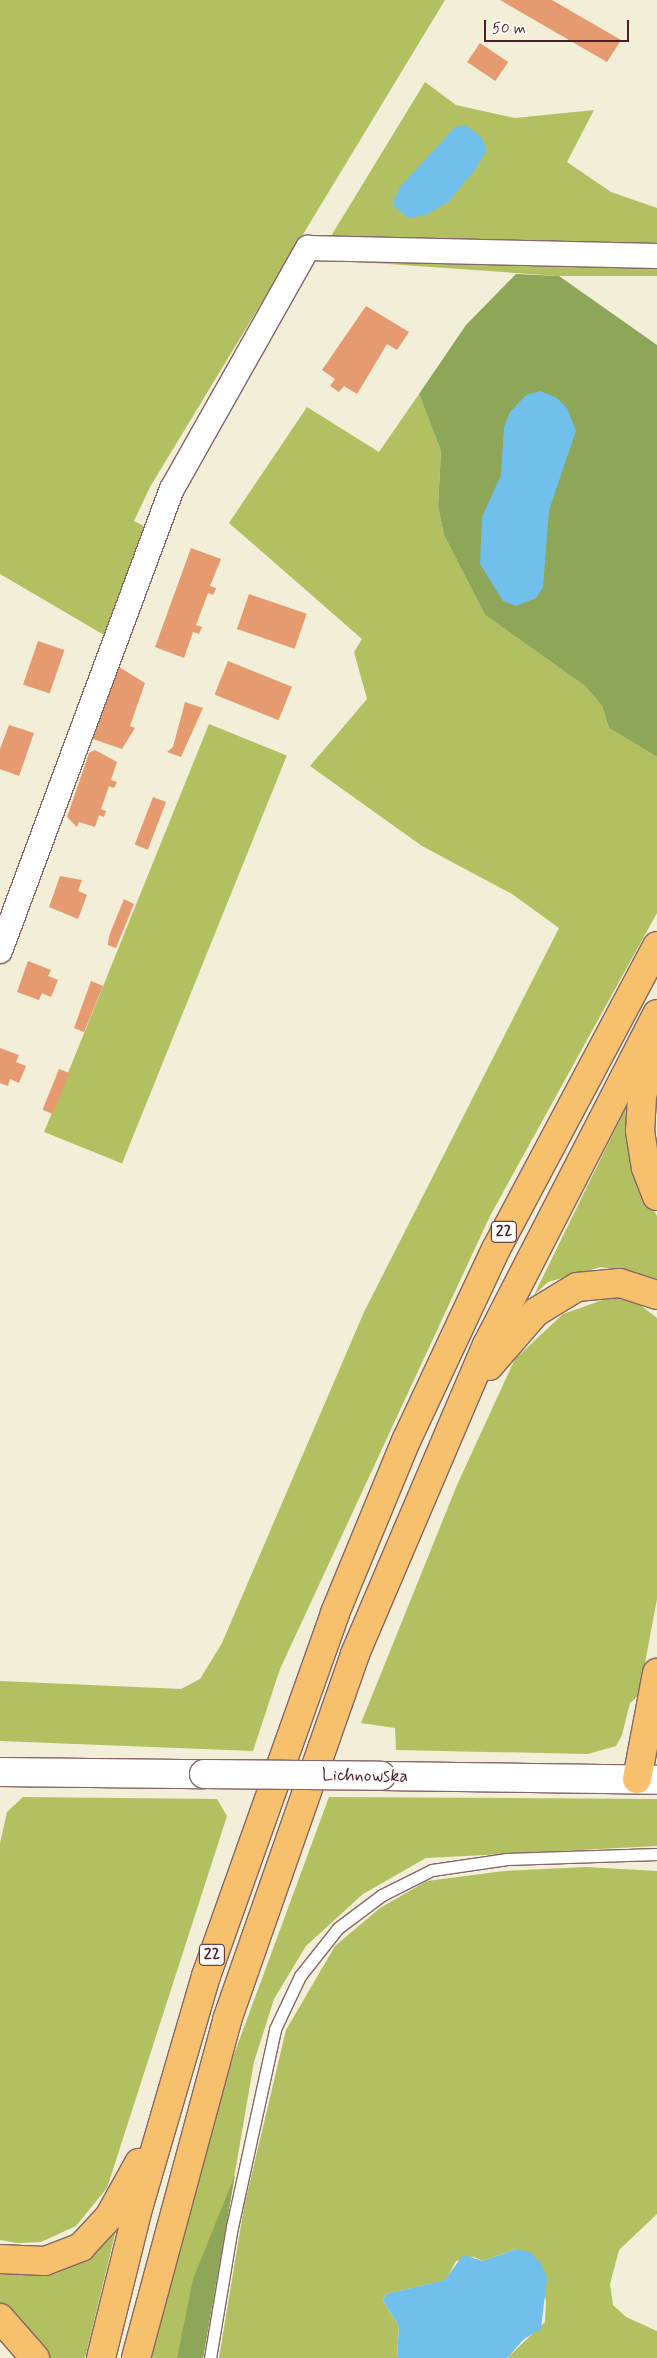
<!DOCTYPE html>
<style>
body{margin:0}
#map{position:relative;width:657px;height:2358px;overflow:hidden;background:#f2eed8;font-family:Mynerve,sans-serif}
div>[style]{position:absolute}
.green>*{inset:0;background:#b3c062;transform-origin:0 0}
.forest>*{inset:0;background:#8ea658}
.water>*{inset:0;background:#71c0ec}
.building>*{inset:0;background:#e59b6f;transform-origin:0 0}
.roads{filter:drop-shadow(1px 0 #856768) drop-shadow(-1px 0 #856768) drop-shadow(0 1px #856768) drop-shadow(0 -1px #856768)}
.service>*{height:11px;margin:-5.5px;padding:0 5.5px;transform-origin:5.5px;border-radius:5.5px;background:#fff}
.minor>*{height:24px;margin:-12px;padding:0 12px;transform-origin:12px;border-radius:12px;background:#fff}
.tertiary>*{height:28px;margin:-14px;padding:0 14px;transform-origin:14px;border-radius:14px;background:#fff}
.primary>*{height:28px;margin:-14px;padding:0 14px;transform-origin:14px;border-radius:14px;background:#f7c06c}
.bridges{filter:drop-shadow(1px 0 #856768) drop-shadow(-1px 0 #856768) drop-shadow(0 1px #856768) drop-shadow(0 -1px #856768)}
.tertiary-bridge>*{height:28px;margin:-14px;padding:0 14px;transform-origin:14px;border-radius:14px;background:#fff}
span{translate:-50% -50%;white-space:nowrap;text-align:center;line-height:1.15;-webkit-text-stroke:4px #fdfcf7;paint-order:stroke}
.shield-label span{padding:1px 4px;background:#fdfcf7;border:1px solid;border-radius:4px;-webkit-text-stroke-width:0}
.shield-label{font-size:16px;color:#4a1f2b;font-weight:700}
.street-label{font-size:18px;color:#4a1f2b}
.scale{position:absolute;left:484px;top:20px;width:145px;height:22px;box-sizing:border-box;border:2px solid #4a1f2b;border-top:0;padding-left:6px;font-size:15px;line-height:18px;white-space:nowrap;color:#4a1f2b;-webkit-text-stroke:4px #fdfcf7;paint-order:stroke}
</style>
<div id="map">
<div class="green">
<div style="clip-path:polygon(0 0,445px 0,150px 487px,134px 521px,144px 526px,104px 635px,0 574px)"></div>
<div style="clip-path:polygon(425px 82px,456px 105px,515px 118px,594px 110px,567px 162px,611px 192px,657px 208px,657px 276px,559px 276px,317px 259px)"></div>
<div style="clip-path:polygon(419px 394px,441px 451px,438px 506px,444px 535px,485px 615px,585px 686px,602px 706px,609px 728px,657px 757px,657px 913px,490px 1216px,280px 1669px,253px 1751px,0 1741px,0 1681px,181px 1689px,200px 1679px,222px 1643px,364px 1312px,559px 928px,512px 894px,422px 846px,310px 766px,367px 699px,354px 652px,362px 639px,229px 523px,307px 407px,379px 452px)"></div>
<div style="left:209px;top:724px;width:84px;height:440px;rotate:22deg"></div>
<div style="clip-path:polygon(632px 1095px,643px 1190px,657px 1216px,657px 1279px,601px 1267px,548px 1282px,534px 1295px)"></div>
<div style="clip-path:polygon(611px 1297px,639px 1304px,657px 1318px,657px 1599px,639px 1695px,630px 1703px,622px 1735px,616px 1746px,588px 1754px,396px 1750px,395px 1728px,361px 1723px,457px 1485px,515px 1359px,563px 1314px)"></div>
<div style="clip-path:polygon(23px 1797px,217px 1799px,227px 1816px,107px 2188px,76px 2226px,41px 2242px,17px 2243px,0 2240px,0 1843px,7px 1812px)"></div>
<div style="clip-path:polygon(329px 1797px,657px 1799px,657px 1846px,426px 1858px,363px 1894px,306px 1946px,274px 1999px,254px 2062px,203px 2358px,149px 2358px,219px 2095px)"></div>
<div style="clip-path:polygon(586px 1867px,657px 1871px,657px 2214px,619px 2250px,610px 2284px,613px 2305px,626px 2317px,657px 2331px,657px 2358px,507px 2358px,545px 2322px,546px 2300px,516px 2249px,483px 2261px,474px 2257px,456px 2261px,446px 2280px,386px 2294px,383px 2301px,399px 2326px,397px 2358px,219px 2358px,244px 2207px,286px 2030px,335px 1946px,380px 1908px,427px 1881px,504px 1871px)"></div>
<div style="clip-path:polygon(116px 2230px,85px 2358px,49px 2358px,0 2304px,0 2269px)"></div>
</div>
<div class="forest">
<div style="clip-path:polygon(516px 274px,559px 276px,657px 345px,657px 757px,609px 728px,602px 706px,585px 686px,485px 615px,444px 535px,438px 506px,441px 451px,419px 394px,466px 325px)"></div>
<div style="clip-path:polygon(235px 2175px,203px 2358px,177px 2358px,193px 2279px)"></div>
</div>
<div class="water">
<div style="clip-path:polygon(466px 125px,481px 137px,487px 150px,474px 171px,448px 202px,426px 215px,407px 218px,392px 204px,400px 187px,455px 127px)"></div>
<div style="clip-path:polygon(540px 391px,557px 398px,567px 408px,576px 431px,549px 510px,543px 587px,536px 598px,516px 606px,503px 601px,480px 564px,482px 517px,501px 475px,504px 427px,510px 412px,526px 395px)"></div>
<div style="clip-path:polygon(516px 2249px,530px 2252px,541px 2263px,547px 2278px,541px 2329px,524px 2339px,507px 2358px,397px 2358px,399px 2326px,383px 2301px,386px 2294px,445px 2280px,463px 2255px,483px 2261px)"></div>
</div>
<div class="building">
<div style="clip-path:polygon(500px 0,552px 0,621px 40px,607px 62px)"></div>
<div style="left:480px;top:43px;width:34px;height:23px;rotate:34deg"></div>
<div style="clip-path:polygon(366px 306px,409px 332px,397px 350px,387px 344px,357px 394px,344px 386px,339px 392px,330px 386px,335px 379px,322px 370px)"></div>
<div style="clip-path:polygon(191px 548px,221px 559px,210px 586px,216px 588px,213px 595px,208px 593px,196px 625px,202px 627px,199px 634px,193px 632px,184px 658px,155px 647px)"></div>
<div style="left:249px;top:594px;width:61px;height:37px;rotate:19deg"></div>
<div style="left:38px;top:641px;width:28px;height:46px;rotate:19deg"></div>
<div style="left:228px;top:661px;width:69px;height:36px;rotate:22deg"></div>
<div style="clip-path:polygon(119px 667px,145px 683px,130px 726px,135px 728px,122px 749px,93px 739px)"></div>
<div style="clip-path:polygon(185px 702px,203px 708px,181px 757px,167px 752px,173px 747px)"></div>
<div style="clip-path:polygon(9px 725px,34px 733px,19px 776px,0 769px,0 749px)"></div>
<div style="clip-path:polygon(95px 750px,117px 762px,111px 780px,117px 782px,114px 788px,109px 786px,101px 809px,106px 811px,104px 817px,99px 815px,95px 827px,79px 822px,77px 827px,67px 817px,89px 753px)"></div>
<div style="left:153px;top:797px;width:14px;height:51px;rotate:21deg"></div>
<div style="clip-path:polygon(60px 876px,82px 880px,78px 891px,87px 895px,78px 919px,49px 907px)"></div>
<div style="clip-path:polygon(124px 899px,134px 904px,116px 948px,108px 945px,109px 936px)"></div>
<div style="clip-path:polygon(28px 961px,51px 970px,48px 976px,58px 980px,51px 997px,42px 993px,39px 1000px,17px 992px)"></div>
<div style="clip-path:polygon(91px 981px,103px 986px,84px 1032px,74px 1028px)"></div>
<div style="clip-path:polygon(0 1048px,19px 1055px,16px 1062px,26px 1066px,19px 1083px,10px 1079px,8px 1086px,0 1083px)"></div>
<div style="left:59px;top:1069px;width:11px;height:44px;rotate:22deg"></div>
</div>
<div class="roads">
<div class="service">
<div style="left:210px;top:2358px;width:133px;rotate:-80.5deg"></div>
<div style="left:232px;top:2227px;width:203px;rotate:-77.7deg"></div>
<div style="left:275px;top:2029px;width:59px;rotate:-64.7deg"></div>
<div style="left:300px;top:1976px;width:61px;rotate:-51.6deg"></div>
<div style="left:338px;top:1928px;width:55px;rotate:-36.9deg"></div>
<div style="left:382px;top:1895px;width:56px;rotate:-26.6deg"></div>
<div style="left:432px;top:1870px;width:76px;rotate:-8.3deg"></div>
<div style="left:507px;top:1859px;width:150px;rotate:-1.9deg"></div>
</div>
<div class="minor">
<div style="left:0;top:951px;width:493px;rotate:-69.6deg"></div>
<div style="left:172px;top:489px;width:277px;rotate:-60.6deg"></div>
<div style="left:308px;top:248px;width:349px;rotate:1.3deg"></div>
</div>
<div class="tertiary">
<div style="left:0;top:1772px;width:204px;rotate:0.6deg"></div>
<div style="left:381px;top:1776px;width:276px;rotate:0.8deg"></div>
</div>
<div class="primary">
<div style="left:657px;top:1044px;width:54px;rotate:106.1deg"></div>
<div style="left:642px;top:1096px;width:35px;rotate:93deg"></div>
<div style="left:640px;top:1131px;width:37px;rotate:81deg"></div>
<div style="left:646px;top:1168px;width:30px;rotate:69deg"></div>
<div style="left:489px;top:1366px;width:72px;rotate:-49deg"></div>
<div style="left:536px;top:1312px;width:48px;rotate:-31.4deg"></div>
<div style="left:577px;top:1287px;width:43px;rotate:-5.3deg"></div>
<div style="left:620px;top:1283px;width:39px;rotate:18deg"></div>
<div style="left:637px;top:1779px;width:108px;rotate:-79.3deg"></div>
<div style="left:0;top:2259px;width:45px;rotate:2.5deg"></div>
<div style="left:45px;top:2261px;width:39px;rotate:-21deg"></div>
<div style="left:81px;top:2247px;width:41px;rotate:-47deg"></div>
<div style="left:109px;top:2217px;width:62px;rotate:-60.9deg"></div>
<div style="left:0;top:2318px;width:53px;rotate:48.8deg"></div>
<div style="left:101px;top:2358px;width:158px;rotate:-76.1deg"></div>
<div style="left:139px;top:2205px;width:239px;rotate:-73.7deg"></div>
<div style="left:206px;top:1976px;width:385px;rotate:-70.4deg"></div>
<div style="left:335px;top:1613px;width:186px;rotate:-67.6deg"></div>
<div style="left:406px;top:1441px;width:212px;rotate:-64.9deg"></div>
<div style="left:496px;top:1249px;width:343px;rotate:-62deg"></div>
<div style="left:136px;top:2358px;width:350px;rotate:-74.9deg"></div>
<div style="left:227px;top:2020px;width:388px;rotate:-70.7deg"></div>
<div style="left:355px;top:1654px;width:336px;rotate:-66.9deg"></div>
<div style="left:487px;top:1345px;width:372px;rotate:-62.8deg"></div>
</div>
</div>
<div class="bridges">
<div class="tertiary-bridge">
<div style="left:204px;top:1774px;width:177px;rotate:0.6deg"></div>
</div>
</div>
<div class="shield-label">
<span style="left:504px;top:1232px">22</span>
<span style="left:212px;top:1955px">22</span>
</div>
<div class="street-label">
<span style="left:365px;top:1776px;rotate:1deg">Lichnowska</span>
</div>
<div class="scale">50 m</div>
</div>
